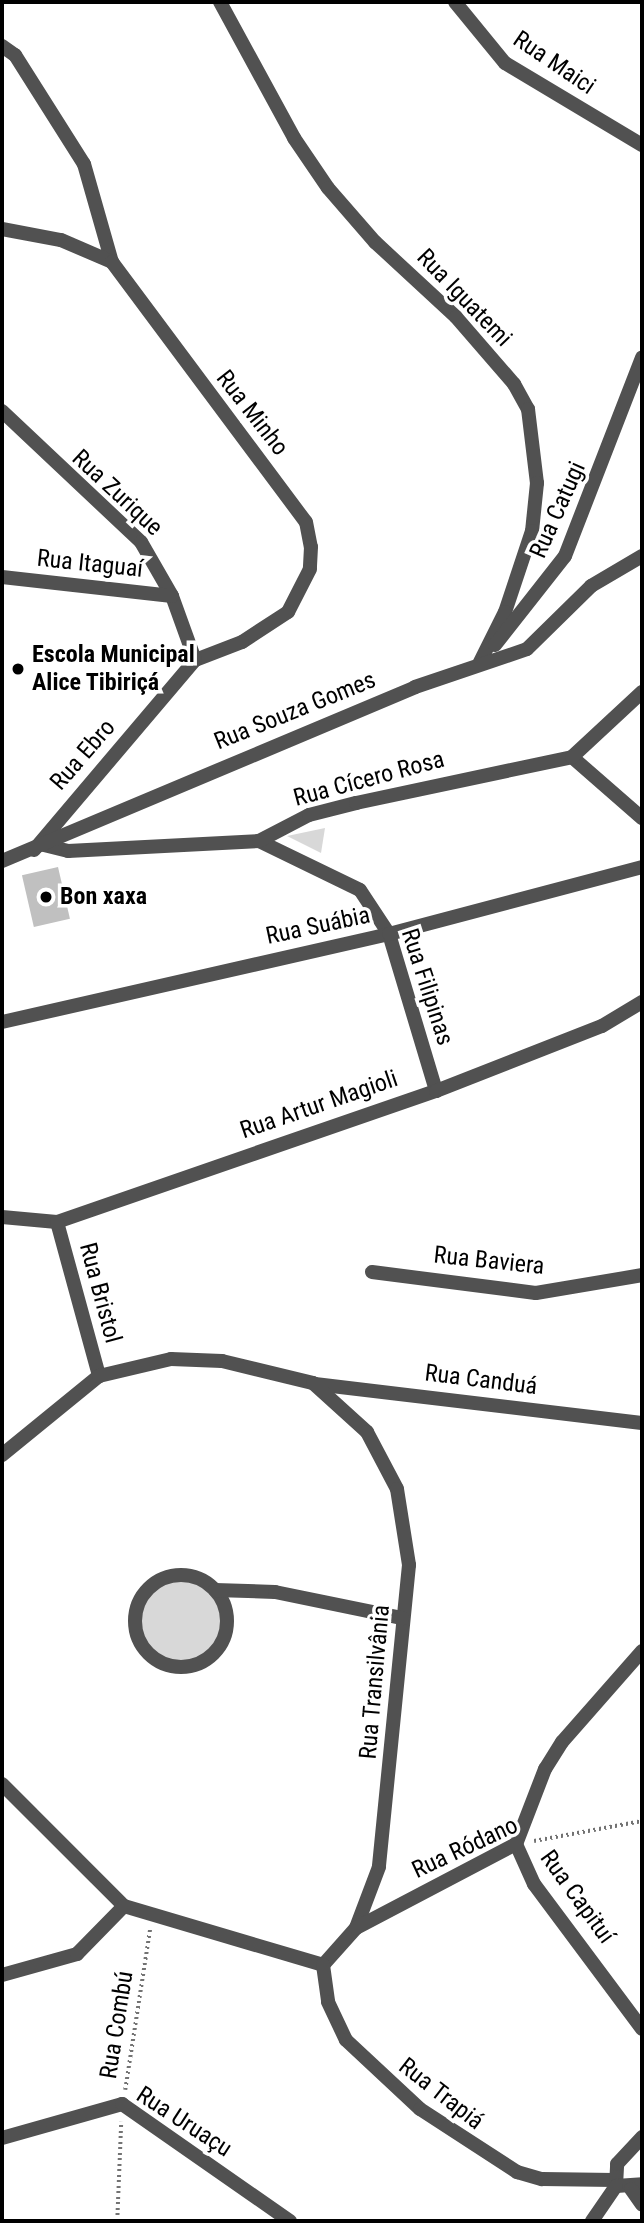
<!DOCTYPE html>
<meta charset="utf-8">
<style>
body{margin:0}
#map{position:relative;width:644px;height:2223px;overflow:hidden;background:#fff;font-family:"Roboto Condensed",sans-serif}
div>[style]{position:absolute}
.green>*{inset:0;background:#d8d8d8}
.round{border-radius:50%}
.building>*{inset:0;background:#c0c0c0;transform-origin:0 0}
.path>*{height:3.5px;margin-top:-1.75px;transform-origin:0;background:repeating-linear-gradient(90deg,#737373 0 2px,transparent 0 5.5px)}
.street>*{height:14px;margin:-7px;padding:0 7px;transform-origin:7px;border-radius:7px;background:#515151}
.street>.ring{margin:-7px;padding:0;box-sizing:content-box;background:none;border:14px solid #515151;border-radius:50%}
.dots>*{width:19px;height:19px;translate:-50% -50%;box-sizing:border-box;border:4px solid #fff;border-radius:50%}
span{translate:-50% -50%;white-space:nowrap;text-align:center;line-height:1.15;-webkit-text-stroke:7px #fff;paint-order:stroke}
.street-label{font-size:24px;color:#000}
.poi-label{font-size:24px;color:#000;font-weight:700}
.left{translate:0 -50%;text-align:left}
.frame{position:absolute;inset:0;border:4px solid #000;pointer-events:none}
</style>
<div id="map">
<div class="green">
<div style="clip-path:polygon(325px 828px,321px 853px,287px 836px)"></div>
<div class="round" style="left:140px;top:1580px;width:82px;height:82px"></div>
</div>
<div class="building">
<div style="left:58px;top:867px;width:53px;height:37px;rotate:77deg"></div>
</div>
<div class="path">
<div style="left:534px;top:1841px;width:110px;rotate:-10.5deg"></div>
<div style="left:125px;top:2090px;width:164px;rotate:-81.2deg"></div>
<div style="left:117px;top:2221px;width:99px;rotate:-87.7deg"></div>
</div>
<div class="street">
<div style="left:220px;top:2px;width:155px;rotate:61.4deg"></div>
<div style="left:294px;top:138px;width:60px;rotate:55.8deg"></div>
<div style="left:328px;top:188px;width:72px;rotate:49deg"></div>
<div style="left:375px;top:242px;width:110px;rotate:42.8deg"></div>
<div style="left:456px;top:317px;width:89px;rotate:49.1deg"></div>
<div style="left:514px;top:384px;width:29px;rotate:61deg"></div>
<div style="left:528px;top:409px;width:75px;rotate:83.1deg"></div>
<div style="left:537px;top:483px;width:48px;rotate:95.9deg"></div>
<div style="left:532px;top:531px;width:85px;rotate:108.4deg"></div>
<div style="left:505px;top:612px;width:56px;rotate:116.6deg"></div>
<div style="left:455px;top:2px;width:79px;rotate:50.7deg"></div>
<div style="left:505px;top:63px;width:160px;rotate:30.9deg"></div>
<div style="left:2px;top:46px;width:16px;rotate:35deg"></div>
<div style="left:15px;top:55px;width:129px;rotate:57.7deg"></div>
<div style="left:84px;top:164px;width:102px;rotate:74.1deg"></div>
<div style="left:2px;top:229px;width:60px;rotate:10.6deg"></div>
<div style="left:61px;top:240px;width:56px;rotate:23.3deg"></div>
<div style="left:112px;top:262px;width:324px;rotate:53.3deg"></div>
<div style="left:306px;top:522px;width:25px;rotate:79deg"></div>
<div style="left:311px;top:547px;width:22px;rotate:93deg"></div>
<div style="left:310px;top:569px;width:48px;rotate:117.1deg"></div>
<div style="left:288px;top:612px;width:55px;rotate:146.9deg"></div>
<div style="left:242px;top:642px;width:50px;rotate:159deg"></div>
<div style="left:195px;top:660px;width:249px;rotate:130.3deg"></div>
<div style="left:2px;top:411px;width:191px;rotate:43.3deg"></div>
<div style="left:141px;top:542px;width:62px;rotate:60.1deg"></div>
<div style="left:172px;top:596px;width:68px;rotate:70.2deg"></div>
<div style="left:2px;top:577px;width:171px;rotate:6.4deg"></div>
<div style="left:495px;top:645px;width:113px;rotate:-51.8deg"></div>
<div style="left:565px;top:556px;width:213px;rotate:-68.8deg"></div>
<div style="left:572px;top:757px;width:93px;rotate:41.1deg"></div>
<div style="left:259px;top:841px;width:112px;rotate:25.9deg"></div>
<div style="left:360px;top:890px;width:53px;rotate:56.6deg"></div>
<div style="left:389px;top:934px;width:164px;rotate:73.3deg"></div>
<div style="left:44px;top:845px;width:25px;rotate:14deg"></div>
<div style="left:68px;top:851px;width:191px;rotate:-3deg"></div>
<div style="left:259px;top:841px;width:56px;rotate:-27.5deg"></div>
<div style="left:309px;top:815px;width:49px;rotate:-14.3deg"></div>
<div style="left:356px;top:803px;width:221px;rotate:-12deg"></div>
<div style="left:572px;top:757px;width:96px;rotate:-42.9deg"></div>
<div style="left:2px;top:861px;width:448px;rotate:-22.8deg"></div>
<div style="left:415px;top:687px;width:118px;rotate:-18.7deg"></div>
<div style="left:527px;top:649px;width:90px;rotate:-44.5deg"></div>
<div style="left:591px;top:586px;width:59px;rotate:-30.5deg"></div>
<div style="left:2px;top:1022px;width:397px;rotate:-12.8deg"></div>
<div style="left:389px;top:934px;width:262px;rotate:-14.8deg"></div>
<div style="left:2px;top:1217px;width:55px;rotate:5.2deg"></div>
<div style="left:57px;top:1222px;width:401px;rotate:-19.1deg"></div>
<div style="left:436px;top:1091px;width:178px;rotate:-21.4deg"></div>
<div style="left:602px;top:1026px;width:47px;rotate:-31deg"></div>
<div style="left:57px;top:1222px;width:160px;rotate:74.7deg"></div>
<div style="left:372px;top:1272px;width:165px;rotate:7.3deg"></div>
<div style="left:536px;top:1293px;width:108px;rotate:-9.6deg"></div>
<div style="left:315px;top:1384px;width:329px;rotate:6.8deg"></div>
<div style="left:2px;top:1455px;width:125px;rotate:-39.2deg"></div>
<div style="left:99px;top:1376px;width:74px;rotate:-13.3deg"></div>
<div style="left:171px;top:1359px;width:51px;rotate:2.2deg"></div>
<div style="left:222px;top:1361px;width:94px;rotate:13.6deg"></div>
<div style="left:313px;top:1383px;width:73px;rotate:42.2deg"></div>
<div style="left:367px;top:1432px;width:64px;rotate:62.2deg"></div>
<div style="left:397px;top:1489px;width:77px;rotate:81deg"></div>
<div style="left:409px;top:1565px;width:303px;rotate:95.7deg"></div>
<div style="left:379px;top:1867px;width:65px;rotate:110.7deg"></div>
<div style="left:356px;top:1928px;width:50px;rotate:131.7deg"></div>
<div class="ring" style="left:135px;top:1575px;width:78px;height:78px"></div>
<div style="left:215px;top:1590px;width:60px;rotate:1.9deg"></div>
<div style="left:275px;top:1592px;width:130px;rotate:11.6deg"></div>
<div style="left:642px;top:1651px;width:121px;rotate:131.3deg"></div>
<div style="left:562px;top:1742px;width:32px;rotate:122deg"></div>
<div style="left:545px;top:1769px;width:80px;rotate:111.1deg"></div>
<div style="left:516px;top:1844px;width:44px;rotate:65.8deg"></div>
<div style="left:534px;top:1884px;width:181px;rotate:53.3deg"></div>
<div style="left:2px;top:1784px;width:173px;rotate:45deg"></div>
<div style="left:124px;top:1906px;width:208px;rotate:16.5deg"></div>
<div style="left:356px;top:1928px;width:181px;rotate:-27.7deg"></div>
<div style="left:323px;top:1965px;width:37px;rotate:82deg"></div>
<div style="left:328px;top:2002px;width:42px;rotate:64.7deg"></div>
<div style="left:346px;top:2040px;width:101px;rotate:43deg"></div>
<div style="left:420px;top:2109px;width:116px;rotate:33deg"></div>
<div style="left:517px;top:2172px;width:26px;rotate:16deg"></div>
<div style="left:542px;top:2179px;width:72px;rotate:0.8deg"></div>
<div style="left:2px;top:1975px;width:78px;rotate:-15.6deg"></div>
<div style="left:77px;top:1954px;width:67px;rotate:-45.6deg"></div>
<div style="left:2px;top:2138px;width:125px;rotate:-15.8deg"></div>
<div style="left:122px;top:2104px;width:205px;rotate:34.9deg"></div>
<div style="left:616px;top:2186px;width:22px;rotate:-87deg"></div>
<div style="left:617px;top:2164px;width:37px;rotate:-47deg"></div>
<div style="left:616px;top:2186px;width:26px;rotate:-4deg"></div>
<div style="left:631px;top:2189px;width:19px;rotate:55deg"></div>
<div style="left:592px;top:2221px;width:42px;rotate:-55.6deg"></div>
</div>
<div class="dots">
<div style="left:18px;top:669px;background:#000"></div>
<div style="left:46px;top:897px;background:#000"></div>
</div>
<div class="street-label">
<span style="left:554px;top:63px;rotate:34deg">Rua Maici</span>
<span style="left:464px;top:298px;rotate:46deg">Rua Iguatemi</span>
<span style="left:252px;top:413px;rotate:52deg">Rua Minho</span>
<span style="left:117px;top:493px;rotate:43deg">Rua Zurique</span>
<span style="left:558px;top:510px;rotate:-66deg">Rua Catugi</span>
<span style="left:90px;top:564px;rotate:6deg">Rua Itaguaí</span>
<span style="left:295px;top:711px;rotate:-22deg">Rua Souza Gomes</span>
<span style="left:83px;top:755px;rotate:-49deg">Rua Ebro</span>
<span style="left:369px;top:779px;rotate:-15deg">Rua Cícero Rosa</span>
<span style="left:318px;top:926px;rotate:-12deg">Rua Suábia</span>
<span style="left:427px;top:987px;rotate:72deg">Rua Filipinas</span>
<span style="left:319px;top:1105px;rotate:-19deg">Rua Artur Magioli</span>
<span style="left:489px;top:1261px;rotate:6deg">Rua Baviera</span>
<span style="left:100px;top:1293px;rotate:75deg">Rua Bristol</span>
<span style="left:481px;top:1380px;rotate:7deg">Rua Canduá</span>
<span style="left:375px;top:1682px;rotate:-85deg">Rua Transilvânia</span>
<span style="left:465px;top:1848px;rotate:-25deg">Rua Ródano</span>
<span style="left:577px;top:1897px;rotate:54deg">Rua Capituí</span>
<span style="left:117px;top:2025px;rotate:-81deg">Rua Combú</span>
<span style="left:441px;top:2094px;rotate:38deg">Rua Trapiá</span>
<span style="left:184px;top:2122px;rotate:33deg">Rua Uruaçu</span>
</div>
<div class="poi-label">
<span class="left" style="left:32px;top:669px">Escola Municipal<br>Alice Tibiriçá</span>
<span class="left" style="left:60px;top:897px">Bon xaxa</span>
</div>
<div class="frame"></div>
</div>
